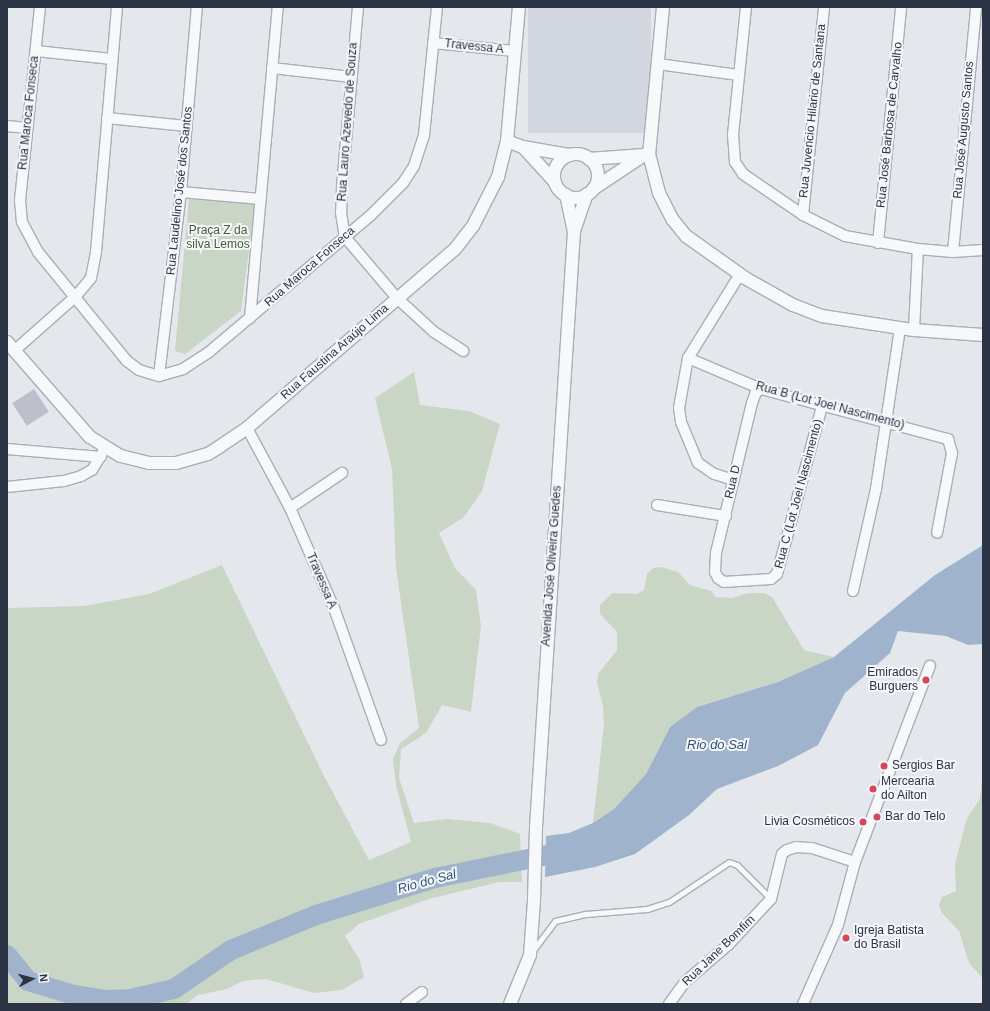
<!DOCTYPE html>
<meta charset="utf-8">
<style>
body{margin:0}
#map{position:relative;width:990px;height:1011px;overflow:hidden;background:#e4e7ec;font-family:Arial,sans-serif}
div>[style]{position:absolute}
.built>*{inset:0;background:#d2d6de;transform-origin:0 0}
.green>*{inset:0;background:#c9d6c5}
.water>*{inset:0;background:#9fb4cc}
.river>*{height:20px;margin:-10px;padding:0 10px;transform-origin:10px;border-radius:10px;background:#9fb4cc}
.building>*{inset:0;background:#bbc0ca;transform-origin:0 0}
.roads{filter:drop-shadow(1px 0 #a9aeb7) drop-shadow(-1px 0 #a9aeb7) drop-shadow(0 1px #a9aeb7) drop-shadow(0 -1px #a9aeb7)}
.service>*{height:5px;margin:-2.5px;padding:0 2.5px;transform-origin:2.5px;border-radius:2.5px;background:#f7f8fa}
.minor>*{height:10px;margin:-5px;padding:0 5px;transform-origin:5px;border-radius:5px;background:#f7f8fa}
.tertiary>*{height:12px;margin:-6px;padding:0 6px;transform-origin:6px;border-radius:6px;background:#f7f8fa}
.tertiary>.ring{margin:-6px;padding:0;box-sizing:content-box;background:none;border:12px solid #f7f8fa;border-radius:50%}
.dots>*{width:11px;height:11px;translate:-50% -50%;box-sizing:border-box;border:2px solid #f4f6f9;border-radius:50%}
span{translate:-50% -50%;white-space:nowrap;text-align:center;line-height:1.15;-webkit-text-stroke:4px #f4f6f9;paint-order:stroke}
.street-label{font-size:12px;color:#2b3445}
.park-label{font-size:12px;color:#3f6138}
.poi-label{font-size:12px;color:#2b3445}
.right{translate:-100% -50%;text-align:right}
.left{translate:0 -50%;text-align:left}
.water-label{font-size:13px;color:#34527a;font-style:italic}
.frame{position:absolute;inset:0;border:8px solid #2b3445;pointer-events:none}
.north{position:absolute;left:12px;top:959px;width:40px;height:40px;-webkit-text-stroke:3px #f4f6f9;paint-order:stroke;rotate:84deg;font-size:11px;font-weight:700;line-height:16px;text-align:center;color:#2b3445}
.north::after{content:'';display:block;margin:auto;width:14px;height:18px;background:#2b3445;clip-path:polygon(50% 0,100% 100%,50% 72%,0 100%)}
</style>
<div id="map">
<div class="built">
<div style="left:528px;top:7px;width:123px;height:126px"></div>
</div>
<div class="green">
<div style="clip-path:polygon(189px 199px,255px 203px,241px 311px,185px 354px,175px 351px)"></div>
<div style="clip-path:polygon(414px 372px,420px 405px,469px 411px,500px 424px,482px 491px,464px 517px,439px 533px,455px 568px,476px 590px,481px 626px,471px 712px,442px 705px,426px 733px,401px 749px,399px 778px,414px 823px,447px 819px,490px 823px,520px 834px,522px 882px,499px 882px,429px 899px,359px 924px,345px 936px,359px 959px,364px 977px,342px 990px,314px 993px,266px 979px,243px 981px,227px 989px,198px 995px,186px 1004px,7px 1004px,7px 608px,84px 606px,149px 594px,222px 565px,323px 774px,369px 860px,411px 842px,396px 785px,393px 759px,400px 743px,419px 728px,396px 568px,392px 469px,375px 398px)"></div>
<div style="clip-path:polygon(661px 567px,678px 572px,690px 585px,711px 591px,716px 597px,732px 598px,748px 593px,764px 593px,772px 597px,804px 650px,834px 657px,778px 682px,697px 707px,670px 727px,646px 774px,614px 809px,593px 823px,604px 724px,603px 707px,597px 682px,598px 674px,617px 650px,617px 632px,600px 614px,600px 605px,612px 593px,637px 594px,644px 590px,647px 574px,653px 568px)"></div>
<div style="clip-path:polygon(983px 769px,983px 979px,969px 963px,959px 931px,942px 913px,939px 905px,942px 897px,956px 891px,955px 864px,967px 818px,980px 799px)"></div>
</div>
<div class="water">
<div style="clip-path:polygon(983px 545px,983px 644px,968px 645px,946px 636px,898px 631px,890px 653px,845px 693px,818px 745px,778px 766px,717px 789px,689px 815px,635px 854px,595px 867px,545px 877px,546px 836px,569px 833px,593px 823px,614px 809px,646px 774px,670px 727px,697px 707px,778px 682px,834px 657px,935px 575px)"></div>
</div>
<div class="river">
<div style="left:7px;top:955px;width:33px;rotate:51deg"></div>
<div style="left:28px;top:981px;width:48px;rotate:16.9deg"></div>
<div style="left:74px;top:995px;width:31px;rotate:9deg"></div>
<div style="left:105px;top:1000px;width:25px;rotate:-2deg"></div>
<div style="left:130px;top:999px;width:45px;rotate:-12.8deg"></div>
<div style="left:174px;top:989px;width:69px;rotate:-34.4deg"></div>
<div style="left:231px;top:950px;width:92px;rotate:-22.4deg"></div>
<div style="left:316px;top:915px;width:125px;rotate:-17.3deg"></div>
<div style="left:435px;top:878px;width:141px;rotate:-11.5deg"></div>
</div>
<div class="building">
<div style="left:34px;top:389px;width:27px;height:26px;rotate:57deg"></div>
</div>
<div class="roads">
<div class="service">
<div style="left:534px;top:949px;width:35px;rotate:-53deg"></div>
<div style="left:555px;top:921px;width:32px;rotate:-13deg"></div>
<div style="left:586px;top:914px;width:61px;rotate:-4.7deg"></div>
<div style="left:647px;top:909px;width:23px;rotate:-18deg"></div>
<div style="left:669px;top:902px;width:72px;rotate:-33.7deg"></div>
<div style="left:729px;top:862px;width:9px;rotate:21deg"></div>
<div style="left:737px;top:865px;width:48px;rotate:45deg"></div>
</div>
<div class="minor">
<div style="left:40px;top:7px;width:194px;rotate:95.9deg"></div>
<div style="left:20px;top:200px;width:22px;rotate:85deg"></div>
<div style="left:22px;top:222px;width:34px;rotate:62deg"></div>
<div style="left:38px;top:252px;width:141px;rotate:50.8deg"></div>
<div style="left:127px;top:361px;width:15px;rotate:37deg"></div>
<div style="left:139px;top:370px;width:21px;rotate:17deg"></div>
<div style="left:159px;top:376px;width:25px;rotate:-16deg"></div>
<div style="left:183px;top:369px;width:31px;rotate:-33deg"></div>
<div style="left:209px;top:352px;width:212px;rotate:-40.2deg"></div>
<div style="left:371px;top:215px;width:45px;rotate:-45deg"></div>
<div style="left:403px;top:183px;width:20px;rotate:-57deg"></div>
<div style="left:414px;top:166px;width:33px;rotate:-72deg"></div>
<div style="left:424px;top:135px;width:129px;rotate:-84.2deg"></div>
<div style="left:358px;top:7px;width:182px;rotate:95.1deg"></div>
<div style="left:342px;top:188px;width:25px;rotate:92deg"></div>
<div style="left:341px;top:213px;width:24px;rotate:81deg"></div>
<div style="left:345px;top:237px;width:80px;rotate:49.6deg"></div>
<div style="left:397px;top:298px;width:50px;rotate:42.6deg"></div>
<div style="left:434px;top:332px;width:35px;rotate:33deg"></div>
<div style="left:746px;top:7px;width:128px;rotate:95.8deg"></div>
<div style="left:733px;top:134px;width:28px;rotate:86deg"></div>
<div style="left:735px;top:162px;width:14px;rotate:56deg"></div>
<div style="left:743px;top:174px;width:73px;rotate:34.3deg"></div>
<div style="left:803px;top:215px;width:47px;rotate:26.6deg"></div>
<div style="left:845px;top:236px;width:74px;rotate:10.1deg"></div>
<div style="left:918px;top:249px;width:35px;rotate:5deg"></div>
<div style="left:953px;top:252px;width:30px;rotate:-4deg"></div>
<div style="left:433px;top:43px;width:82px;rotate:5.6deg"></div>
<div style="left:36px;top:51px;width:76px;rotate:6deg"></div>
<div style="left:658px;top:64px;width:81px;rotate:7.8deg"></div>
<div style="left:272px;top:68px;width:80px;rotate:6.5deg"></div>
<div style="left:107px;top:118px;width:80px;rotate:5.7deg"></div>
<div style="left:7px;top:126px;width:20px;rotate:6deg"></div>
<div style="left:181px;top:192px;width:80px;rotate:5deg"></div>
<div style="left:803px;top:215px;width:209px;rotate:-84.2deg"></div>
<div style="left:878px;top:243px;width:237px;rotate:-84.4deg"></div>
<div style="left:953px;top:252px;width:246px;rotate:-84.6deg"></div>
<div style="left:250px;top:318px;width:312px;rotate:-84.9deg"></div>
<div style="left:914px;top:330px;width:81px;rotate:-87.2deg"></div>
<div style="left:14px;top:351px;width:83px;rotate:-41.6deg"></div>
<div style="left:76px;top:296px;width:23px;rotate:-50deg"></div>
<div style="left:91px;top:278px;width:26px;rotate:-79deg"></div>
<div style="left:96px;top:252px;width:246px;rotate:-85.1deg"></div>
<div style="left:688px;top:358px;width:79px;rotate:23deg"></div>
<div style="left:761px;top:389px;width:194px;rotate:15deg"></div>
<div style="left:948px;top:439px;width:15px;rotate:74deg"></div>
<div style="left:952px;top:453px;width:81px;rotate:100.6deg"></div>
<div style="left:159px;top:376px;width:185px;rotate:-83.2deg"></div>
<div style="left:181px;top:192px;width:186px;rotate:-85.1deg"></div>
<div style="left:761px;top:389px;width:6px;rotate:149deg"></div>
<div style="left:756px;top:392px;width:12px;rotate:110deg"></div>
<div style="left:752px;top:403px;width:154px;rotate:103.5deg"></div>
<div style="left:716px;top:553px;width:19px;rotate:93deg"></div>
<div style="left:715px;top:572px;width:7px;rotate:63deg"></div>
<div style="left:718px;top:578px;width:7px;rotate:34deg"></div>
<div style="left:724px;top:582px;width:47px;rotate:-3.7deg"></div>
<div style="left:771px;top:579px;width:8px;rotate:-40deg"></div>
<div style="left:777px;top:574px;width:174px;rotate:-75deg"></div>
<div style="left:247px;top:428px;width:91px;rotate:61.7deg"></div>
<div style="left:290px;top:508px;width:109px;rotate:66.3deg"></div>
<div style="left:334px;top:608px;width:140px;rotate:70.4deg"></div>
<div style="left:7px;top:449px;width:94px;rotate:4.9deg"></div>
<div style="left:733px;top:480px;width:20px;rotate:-162deg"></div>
<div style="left:714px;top:474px;width:19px;rotate:-145deg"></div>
<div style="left:698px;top:463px;width:44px;rotate:-112.5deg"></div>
<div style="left:681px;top:422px;width:14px;rotate:-98deg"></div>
<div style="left:679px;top:408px;width:51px;rotate:-79.8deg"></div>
<div style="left:688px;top:358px;width:99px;rotate:-58.2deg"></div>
<div style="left:7px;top:487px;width:57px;rotate:-6deg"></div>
<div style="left:64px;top:481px;width:18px;rotate:-16deg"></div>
<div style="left:81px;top:476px;width:13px;rotate:-29deg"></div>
<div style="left:92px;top:470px;width:26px;rotate:-59deg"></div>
<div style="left:657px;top:505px;width:70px;rotate:9.1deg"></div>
<div style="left:290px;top:508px;width:63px;rotate:-33.9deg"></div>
<div style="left:853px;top:591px;width:105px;rotate:-77.3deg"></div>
<div style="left:876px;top:489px;width:163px;rotate:-81.5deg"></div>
<div style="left:406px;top:1004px;width:20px;rotate:-37deg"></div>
<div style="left:669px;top:1004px;width:27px;rotate:-54deg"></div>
<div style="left:685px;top:982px;width:58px;rotate:-40.8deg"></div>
<div style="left:729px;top:944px;width:62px;rotate:-47deg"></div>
<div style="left:771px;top:899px;width:46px;rotate:-76.3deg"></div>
<div style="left:782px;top:854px;width:6px;rotate:-39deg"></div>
<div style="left:787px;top:850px;width:9px;rotate:-18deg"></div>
<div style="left:796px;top:847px;width:16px;rotate:4deg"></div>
<div style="left:812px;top:848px;width:45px;rotate:18deg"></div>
<div style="left:803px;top:1004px;width:86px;rotate:-66.1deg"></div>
<div style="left:838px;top:925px;width:65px;rotate:-74.9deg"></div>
<div style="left:855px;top:862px;width:210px;rotate:-69.1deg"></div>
</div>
<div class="tertiary">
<div style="left:663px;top:7px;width:148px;rotate:95.4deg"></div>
<div style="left:649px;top:154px;width:40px;rotate:75.6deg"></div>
<div style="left:659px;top:193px;width:30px;rotate:63deg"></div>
<div style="left:673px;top:220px;width:21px;rotate:51deg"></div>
<div style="left:686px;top:236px;width:72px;rotate:35.4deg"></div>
<div style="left:745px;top:278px;width:55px;rotate:29.4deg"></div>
<div style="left:793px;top:305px;width:31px;rotate:21deg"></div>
<div style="left:822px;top:316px;width:93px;rotate:8.7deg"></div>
<div style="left:914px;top:330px;width:69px;rotate:4.1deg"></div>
<div style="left:507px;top:141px;width:17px;rotate:21deg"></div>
<div style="left:523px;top:147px;width:48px;rotate:9.7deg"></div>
<div style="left:523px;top:147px;width:47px;rotate:47.6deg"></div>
<div class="ring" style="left:554px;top:154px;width:32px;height:32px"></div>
<div style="left:589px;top:159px;width:55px;rotate:-4.2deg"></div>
<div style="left:593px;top:189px;width:61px;rotate:-33.7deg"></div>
<div style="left:574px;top:231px;width:39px;rotate:-71deg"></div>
<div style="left:7px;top:342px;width:126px;rotate:48.9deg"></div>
<div style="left:90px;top:437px;width:36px;rotate:32deg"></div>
<div style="left:121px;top:456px;width:29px;rotate:14deg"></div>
<div style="left:149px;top:463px;width:27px"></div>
<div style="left:176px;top:463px;width:33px;rotate:-16deg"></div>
<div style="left:208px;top:454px;width:13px;rotate:-32deg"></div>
<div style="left:219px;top:447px;width:34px;rotate:-34deg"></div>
<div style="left:247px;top:428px;width:274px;rotate:-40.7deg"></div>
<div style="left:455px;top:249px;width:29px;rotate:-52deg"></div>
<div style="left:473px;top:226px;width:55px;rotate:-63deg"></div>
<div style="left:498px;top:177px;width:37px;rotate:-76deg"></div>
<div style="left:507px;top:141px;width:135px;rotate:-84.9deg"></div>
<div style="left:510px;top:1004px;width:53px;rotate:-67.8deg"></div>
<div style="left:530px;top:955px;width:55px;rotate:-85.8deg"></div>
<div style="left:534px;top:900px;width:73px;rotate:-88.4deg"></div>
<div style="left:536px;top:827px;width:596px;rotate:-86.35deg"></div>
<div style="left:574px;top:232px;width:38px;rotate:-102deg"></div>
</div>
</div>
<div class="dots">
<div style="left:926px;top:680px;background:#d1495b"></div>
<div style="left:884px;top:766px;background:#d1495b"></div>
<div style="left:873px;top:789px;background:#d1495b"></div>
<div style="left:877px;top:817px;background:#d1495b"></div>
<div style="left:863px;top:822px;background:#d1495b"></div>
<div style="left:846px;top:938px;background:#d1495b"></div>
</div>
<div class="street-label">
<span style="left:474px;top:47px;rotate:6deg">Travessa A</span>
<span style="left:813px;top:111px;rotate:-84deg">Rua Juvencio Hilario de Santana</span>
<span style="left:29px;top:113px;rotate:-84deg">Rua Maroca Fonseca</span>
<span style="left:348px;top:122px;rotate:-86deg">Rua Lauro Azevedo de Souza</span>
<span style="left:890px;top:125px;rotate:-84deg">Rua José Barbosa de Carvalho</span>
<span style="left:964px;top:130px;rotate:-85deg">Rua José Augusto Santos</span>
<span style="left:180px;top:191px;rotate:-84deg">Rua Laudelino José dos Santos</span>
<span style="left:310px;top:267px;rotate:-41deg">Rua Maroca Fonseca</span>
<span style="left:335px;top:352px;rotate:-41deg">Rua Faustina Araújo Lima</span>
<span style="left:830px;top:406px;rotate:15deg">Rua B (Lot Joel Nascimento)</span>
<span style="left:733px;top:482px;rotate:-77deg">Rua D</span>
<span style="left:799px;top:494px;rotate:-75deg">Rua C (Lot Joel Nascimento)</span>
<span style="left:552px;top:566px;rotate:-86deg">Avenida José Oliveira Guedes</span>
<span style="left:321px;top:581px;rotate:67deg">Travessa A</span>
<span style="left:719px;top:951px;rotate:-44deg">Rua Jane Bomfim</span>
</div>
<div class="park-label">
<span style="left:218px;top:238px">Praça Z da<br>silva Lemos</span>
</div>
<div class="poi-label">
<span class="right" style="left:918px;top:680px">Emirados<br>Burguers</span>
<span class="left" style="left:892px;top:766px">Sergios Bar</span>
<span class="left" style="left:881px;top:789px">Mercearia<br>do Ailton</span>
<span class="left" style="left:885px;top:817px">Bar do Telo</span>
<span class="right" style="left:855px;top:822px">Livia Cosméticos</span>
<span class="left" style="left:854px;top:938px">Igreja Batista<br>do Brasil</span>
</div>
<div class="water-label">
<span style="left:717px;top:745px">Rio do Sal</span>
<span style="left:427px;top:882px;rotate:-15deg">Rio do Sal</span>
</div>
<div class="frame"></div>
<div class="north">N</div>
</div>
